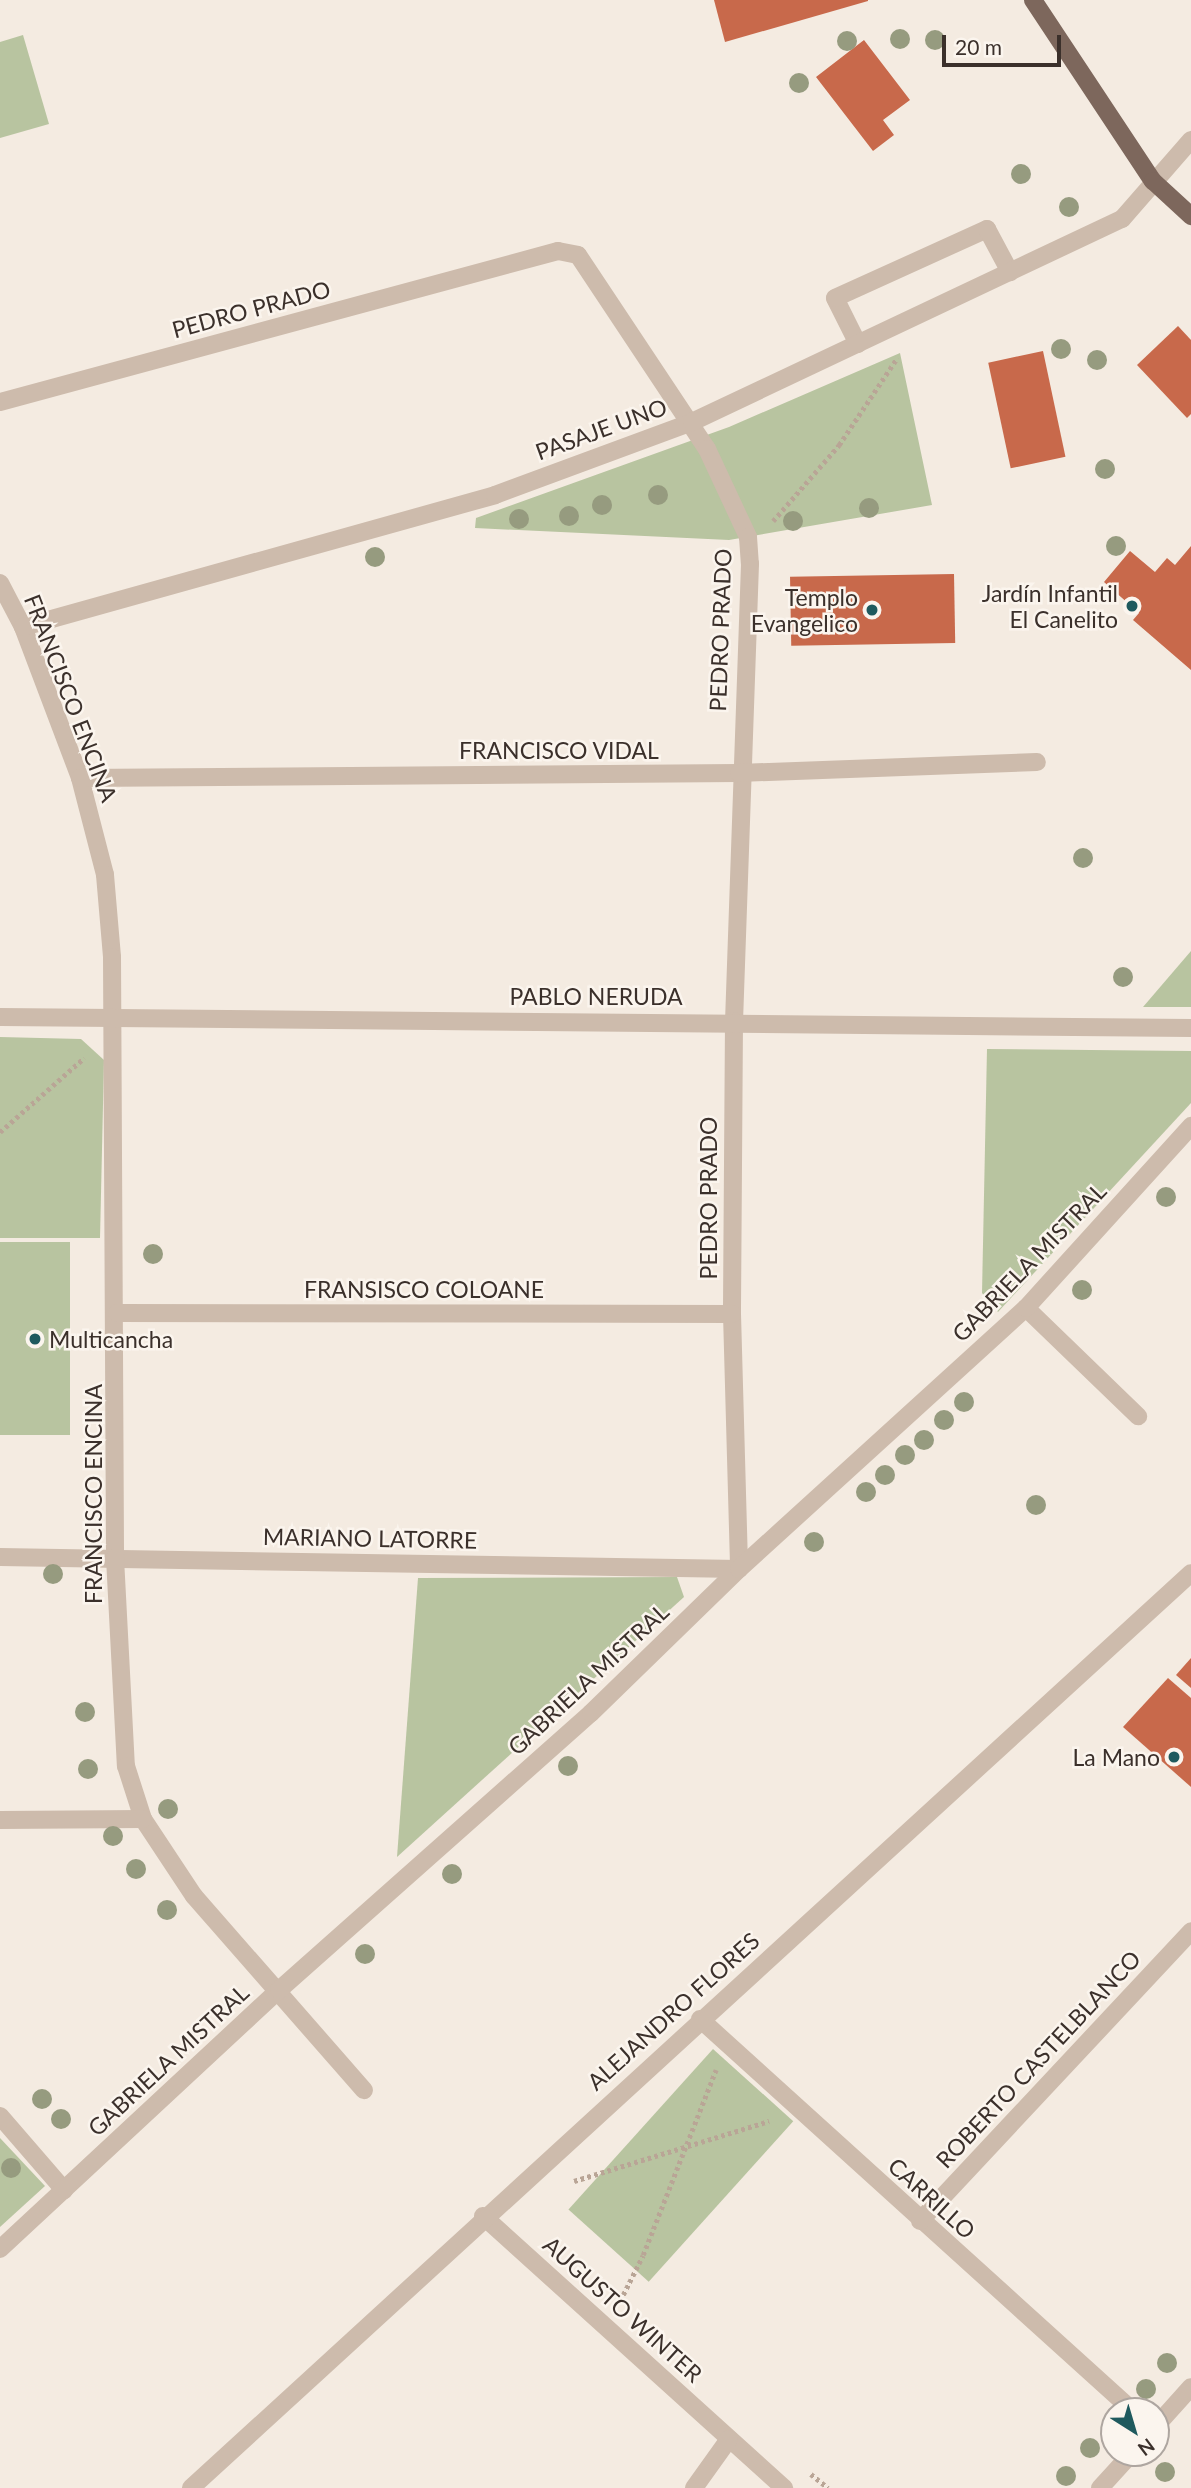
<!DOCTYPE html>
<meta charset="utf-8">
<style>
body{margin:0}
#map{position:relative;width:1191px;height:2488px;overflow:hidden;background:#f4ebe1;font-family:Lato,sans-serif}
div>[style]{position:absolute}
.green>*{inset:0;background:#b8c4a0;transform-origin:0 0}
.building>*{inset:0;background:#c8694b;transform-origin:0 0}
.path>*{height:4.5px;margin-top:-2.25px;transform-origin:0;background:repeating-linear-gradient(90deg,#b9a596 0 3.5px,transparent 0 7px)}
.minor>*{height:18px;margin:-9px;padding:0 9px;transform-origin:9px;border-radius:9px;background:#cdbbac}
.major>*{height:18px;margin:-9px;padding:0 9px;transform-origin:9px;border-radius:9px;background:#7d675c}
.trees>*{width:20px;height:20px;margin:-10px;border-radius:50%;background:#969b7f}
.dots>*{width:19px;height:19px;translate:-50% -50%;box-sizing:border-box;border:4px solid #fbf5ee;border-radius:50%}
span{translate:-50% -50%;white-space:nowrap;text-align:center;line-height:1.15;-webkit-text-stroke:5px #fbf5ee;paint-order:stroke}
.street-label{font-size:23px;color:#3b302b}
.poi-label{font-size:23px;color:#3b302b}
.right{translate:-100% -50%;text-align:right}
.left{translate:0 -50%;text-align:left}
.north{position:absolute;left:1100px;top:2397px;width:70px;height:70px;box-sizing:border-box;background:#fbf5ee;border:2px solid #aea6a0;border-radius:50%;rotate:143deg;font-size:19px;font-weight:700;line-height:28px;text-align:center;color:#3b302b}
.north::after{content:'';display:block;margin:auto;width:24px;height:32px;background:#1f5a5e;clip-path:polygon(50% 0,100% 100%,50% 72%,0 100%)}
.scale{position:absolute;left:942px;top:35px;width:119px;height:32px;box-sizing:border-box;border:4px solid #3b302b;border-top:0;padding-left:9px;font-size:21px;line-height:24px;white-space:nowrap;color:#3b302b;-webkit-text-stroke:5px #fbf5ee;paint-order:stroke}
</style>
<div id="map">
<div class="green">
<div style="clip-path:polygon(23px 35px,49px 124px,0 138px,0 42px)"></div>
<div style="clip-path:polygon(900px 353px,932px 505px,729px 540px,475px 528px,476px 518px,729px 427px)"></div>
<div style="clip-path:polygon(1191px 951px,1191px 1007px,1143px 1007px)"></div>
<div style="clip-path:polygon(0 1037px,81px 1039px,104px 1060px,100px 1238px,0 1238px)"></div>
<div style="clip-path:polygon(987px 1049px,1191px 1051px,1191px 1103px,998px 1312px,982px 1293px)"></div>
<div style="left:0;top:1242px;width:70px;height:193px"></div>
<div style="clip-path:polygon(677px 1577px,684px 1597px,397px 1857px,418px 1578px)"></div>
<div style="left:713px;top:2049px;width:108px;height:216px;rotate:42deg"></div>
<div style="clip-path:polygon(0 2138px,45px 2186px,0 2227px)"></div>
</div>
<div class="building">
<div style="clip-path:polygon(714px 0,868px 0,868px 1px,725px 42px)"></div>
<div style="clip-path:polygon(864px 40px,910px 100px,883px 120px,894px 135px,873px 151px,816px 77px)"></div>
<div style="clip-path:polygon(1178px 326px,1191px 340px,1191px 414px,1187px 418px,1137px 365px)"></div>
<div style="left:1043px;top:351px;width:108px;height:56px;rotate:78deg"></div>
<div style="clip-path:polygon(1191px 546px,1191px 670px,1133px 620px,1139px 613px,1104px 582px,1130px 551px,1155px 572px,1167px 558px,1175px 565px)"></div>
<div style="left:954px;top:574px;width:69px;height:164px;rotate:89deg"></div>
<div style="clip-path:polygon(1191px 1658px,1191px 1688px,1176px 1675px)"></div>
<div style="clip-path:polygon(1168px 1678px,1191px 1698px,1191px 1787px,1123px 1727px)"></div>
</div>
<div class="path">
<div style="left:773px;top:521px;width:101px;rotate:-49deg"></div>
<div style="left:839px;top:445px;width:105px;rotate:-56.3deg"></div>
<div style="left:0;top:1132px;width:112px;rotate:-41.4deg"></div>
<div style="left:574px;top:2181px;width:204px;rotate:-17.1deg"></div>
<div style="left:620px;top:2301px;width:51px;rotate:-63.4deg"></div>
<div style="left:643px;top:2255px;width:199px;rotate:-68.5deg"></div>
<div style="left:811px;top:2474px;width:22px;rotate:39deg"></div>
</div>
<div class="minor">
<div style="left:858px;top:344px;width:51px;rotate:-116.6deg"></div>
<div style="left:835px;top:298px;width:167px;rotate:-24.4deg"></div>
<div style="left:987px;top:229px;width:49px;rotate:61.9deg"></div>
<div style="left:0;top:402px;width:578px;rotate:-15.14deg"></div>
<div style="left:558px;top:251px;width:20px;rotate:11deg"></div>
<div style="left:578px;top:255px;width:233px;rotate:56.4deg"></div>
<div style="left:707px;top:449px;width:97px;rotate:65deg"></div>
<div style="left:748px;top:537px;width:27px;rotate:86deg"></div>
<div style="left:750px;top:564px;width:457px;rotate:92deg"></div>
<div style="left:734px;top:1021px;width:293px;rotate:90.4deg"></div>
<div style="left:732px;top:1314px;width:255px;rotate:88.4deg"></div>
<div style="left:739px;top:1569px;width:739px;rotate:-179.07deg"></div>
<div style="left:0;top:583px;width:50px;rotate:62.4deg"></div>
<div style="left:23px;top:627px;width:161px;rotate:69.3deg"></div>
<div style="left:80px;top:778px;width:100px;rotate:75.5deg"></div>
<div style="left:105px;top:875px;width:82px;rotate:85.1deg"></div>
<div style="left:112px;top:957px;width:601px;rotate:89.71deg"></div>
<div style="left:115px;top:1558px;width:208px;rotate:87deg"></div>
<div style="left:126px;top:1766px;width:56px;rotate:72.2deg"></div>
<div style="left:143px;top:1819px;width:92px;rotate:56.5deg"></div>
<div style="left:194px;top:1896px;width:258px;rotate:48.8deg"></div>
<div style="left:23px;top:627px;width:490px;rotate:-15.6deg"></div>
<div style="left:495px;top:495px;width:210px;rotate:-20.3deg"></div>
<div style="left:692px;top:422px;width:476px;rotate:-25.3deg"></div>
<div style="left:1122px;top:219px;width:105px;rotate:-48.9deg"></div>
<div style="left:80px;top:778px;width:659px;rotate:-0.43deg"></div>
<div style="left:739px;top:773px;width:298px;rotate:-2.1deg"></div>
<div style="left:0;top:1017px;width:1191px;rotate:0.53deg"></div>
<div style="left:1026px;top:1308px;width:156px;rotate:44deg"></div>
<div style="left:117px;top:1313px;width:615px;rotate:0.09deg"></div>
<div style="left:0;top:1820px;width:143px;rotate:-0.4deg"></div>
<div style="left:700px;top:2019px;width:584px;rotate:42.15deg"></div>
<div style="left:0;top:2116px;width:98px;rotate:49.1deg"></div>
<div style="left:483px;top:2216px;width:406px;rotate:42.1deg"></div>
<div style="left:920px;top:2221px;width:397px;rotate:-46.9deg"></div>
<div style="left:0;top:2249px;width:381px;rotate:-42.9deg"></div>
<div style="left:279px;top:1990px;width:417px;rotate:-41.6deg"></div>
<div style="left:591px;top:1713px;width:206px;rotate:-44.2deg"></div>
<div style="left:739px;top:1569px;width:388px;rotate:-42.3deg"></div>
<div style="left:1026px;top:1308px;width:246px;rotate:-47.8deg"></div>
<div style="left:1156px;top:2426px;width:52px;rotate:-48.1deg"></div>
<div style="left:191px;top:2488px;width:1355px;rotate:-42.46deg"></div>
<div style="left:694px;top:2488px;width:60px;rotate:-54.5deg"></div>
<div style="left:1100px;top:2488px;width:47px;rotate:-47.6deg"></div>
</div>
<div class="major">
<div style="left:1033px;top:0;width:217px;rotate:56.5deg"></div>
<div style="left:1153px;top:181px;width:52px;rotate:42.6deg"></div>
</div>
<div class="trees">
<div style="left:900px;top:39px"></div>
<div style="left:935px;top:40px"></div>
<div style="left:847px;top:41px"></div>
<div style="left:799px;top:83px"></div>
<div style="left:1021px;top:174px"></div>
<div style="left:1069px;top:207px"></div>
<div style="left:1061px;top:349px"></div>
<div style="left:1097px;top:360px"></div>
<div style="left:1105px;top:469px"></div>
<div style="left:658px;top:495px"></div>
<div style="left:602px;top:505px"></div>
<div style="left:869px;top:508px"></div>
<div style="left:569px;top:516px"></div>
<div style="left:519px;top:519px"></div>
<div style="left:793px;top:521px"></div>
<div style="left:1116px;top:546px"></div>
<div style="left:375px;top:557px"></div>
<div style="left:1083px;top:858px"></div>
<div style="left:1123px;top:977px"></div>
<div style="left:1166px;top:1197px"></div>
<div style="left:153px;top:1254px"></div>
<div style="left:1082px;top:1290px"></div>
<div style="left:964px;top:1402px"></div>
<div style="left:944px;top:1420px"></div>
<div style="left:924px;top:1440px"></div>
<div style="left:905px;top:1455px"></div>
<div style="left:885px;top:1475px"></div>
<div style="left:866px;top:1492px"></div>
<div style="left:1036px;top:1505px"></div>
<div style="left:814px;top:1542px"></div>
<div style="left:53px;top:1574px"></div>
<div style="left:85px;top:1712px"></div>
<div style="left:568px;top:1766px"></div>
<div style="left:88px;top:1769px"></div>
<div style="left:168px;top:1809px"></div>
<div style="left:113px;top:1836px"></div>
<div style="left:136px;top:1869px"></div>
<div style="left:452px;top:1874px"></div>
<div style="left:167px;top:1910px"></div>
<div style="left:365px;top:1954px"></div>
<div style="left:42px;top:2099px"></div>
<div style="left:61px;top:2119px"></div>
<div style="left:11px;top:2168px"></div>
<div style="left:1167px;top:2363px"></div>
<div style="left:1146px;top:2389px"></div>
<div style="left:1090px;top:2448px"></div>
<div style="left:1165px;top:2472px"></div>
<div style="left:1066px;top:2476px"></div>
</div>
<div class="dots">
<div style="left:1132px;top:606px;background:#1f5a5e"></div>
<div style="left:872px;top:610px;background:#1f5a5e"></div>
<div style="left:35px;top:1339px;background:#1f5a5e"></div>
<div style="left:1174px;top:1757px;background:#1f5a5e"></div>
</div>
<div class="street-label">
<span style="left:251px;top:309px;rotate:-15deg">PEDRO PRADO</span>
<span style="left:601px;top:429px;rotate:-20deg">PASAJE UNO</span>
<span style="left:720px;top:630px;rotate:-88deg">PEDRO PRADO</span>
<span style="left:71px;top:698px;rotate:69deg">FRANCISCO ENCINA</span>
<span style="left:559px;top:750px">FRANCISCO VIDAL</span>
<span style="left:596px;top:996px">PABLO NERUDA</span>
<span style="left:708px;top:1198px;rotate:-90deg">PEDRO PRADO</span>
<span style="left:1029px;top:1262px;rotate:-46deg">GABRIELA MISTRAL</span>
<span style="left:424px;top:1289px">FRANSISCO COLOANE</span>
<span style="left:93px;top:1494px;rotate:-90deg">FRANCISCO ENCINA</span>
<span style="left:370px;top:1538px;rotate:1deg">MARIANO LATORRE</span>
<span style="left:588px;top:1679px;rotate:-43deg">GABRIELA MISTRAL</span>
<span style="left:673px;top:2011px;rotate:-42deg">ALEJANDRO FLORES</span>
<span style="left:1038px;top:2059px;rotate:-47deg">ROBERTO CASTELBLANCO</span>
<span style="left:168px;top:2060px;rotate:-43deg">GABRIELA MISTRAL</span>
<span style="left:932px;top:2198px;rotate:42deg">CARRILLO</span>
<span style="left:623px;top:2309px;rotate:42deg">AUGUSTO WINTER</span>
</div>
<div class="poi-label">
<span class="right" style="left:1118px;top:606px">Jardín Infantil<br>El Canelito</span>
<span class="right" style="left:858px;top:610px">Templo<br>Evangelico</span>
<span class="left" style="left:49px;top:1339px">Multicancha</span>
<span class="right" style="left:1160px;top:1757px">La Mano</span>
</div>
<div class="north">N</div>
<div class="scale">20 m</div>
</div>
